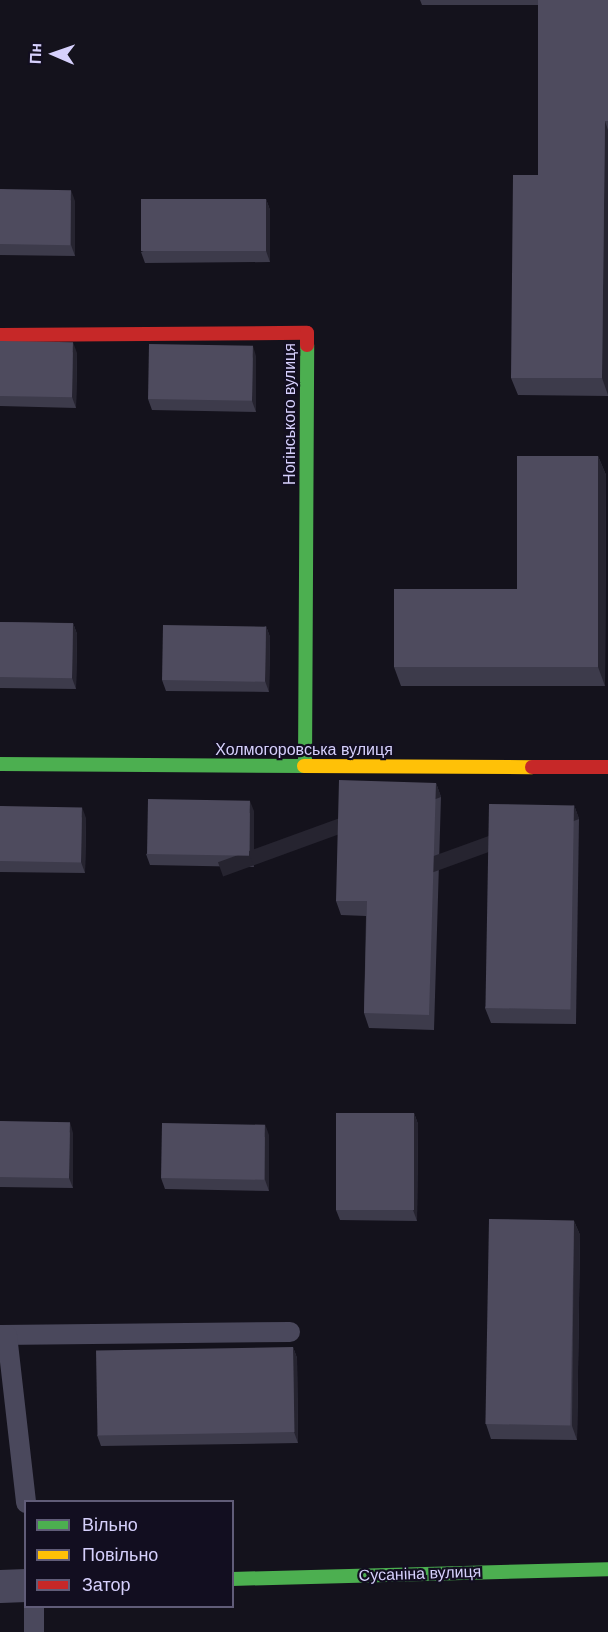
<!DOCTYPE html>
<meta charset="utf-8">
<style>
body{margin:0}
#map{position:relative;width:608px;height:1632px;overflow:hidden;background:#14121c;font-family:Arial,sans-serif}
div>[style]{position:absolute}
.lane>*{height:20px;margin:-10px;padding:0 10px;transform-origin:10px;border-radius:10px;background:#4a485c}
.street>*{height:33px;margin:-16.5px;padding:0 16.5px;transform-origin:16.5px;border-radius:16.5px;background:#4a485c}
.fast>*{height:14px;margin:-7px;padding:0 7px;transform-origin:7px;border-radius:7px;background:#4caf50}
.slow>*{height:14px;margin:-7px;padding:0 7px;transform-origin:7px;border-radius:7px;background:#ffc107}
.jam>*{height:14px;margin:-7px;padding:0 7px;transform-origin:7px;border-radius:7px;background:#c62828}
.wall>*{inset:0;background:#3d3b4b}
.shaded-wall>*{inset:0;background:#262430;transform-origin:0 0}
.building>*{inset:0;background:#4e4b5e;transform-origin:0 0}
span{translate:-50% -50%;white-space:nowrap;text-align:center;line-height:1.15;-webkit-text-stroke:4.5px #120e20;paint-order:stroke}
.street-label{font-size:16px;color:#d6d0fc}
.legend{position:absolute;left:24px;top:1500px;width:210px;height:108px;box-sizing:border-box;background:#120e20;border:2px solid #605c78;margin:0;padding:8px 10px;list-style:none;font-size:18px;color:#d6d0fc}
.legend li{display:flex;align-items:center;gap:12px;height:30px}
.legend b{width:30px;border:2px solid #605c78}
.north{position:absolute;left:24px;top:24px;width:60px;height:60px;-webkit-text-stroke:4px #120e20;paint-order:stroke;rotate:272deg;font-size:16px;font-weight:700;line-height:24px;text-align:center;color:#d6d0fc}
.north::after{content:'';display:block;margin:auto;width:21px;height:27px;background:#d6d0fc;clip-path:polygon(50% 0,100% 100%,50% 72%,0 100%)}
</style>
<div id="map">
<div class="lane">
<div style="left:0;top:1335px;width:290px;rotate:-0.6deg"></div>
<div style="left:7px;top:1335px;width:169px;rotate:83.5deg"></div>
<div style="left:34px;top:1632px;width:26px;rotate:-90deg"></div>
</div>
<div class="street">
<div style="left:0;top:1586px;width:26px;rotate:-2deg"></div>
</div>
<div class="fast">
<div style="left:0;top:764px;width:304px;rotate:0.4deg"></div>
<div style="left:305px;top:766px;width:421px;rotate:-89.7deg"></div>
<div style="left:232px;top:1579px;width:376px;rotate:-1.5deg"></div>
</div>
<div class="slow">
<div style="left:304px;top:766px;width:228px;rotate:0.3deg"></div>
</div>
<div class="jam">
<div style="left:0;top:335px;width:307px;rotate:-0.4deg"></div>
<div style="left:307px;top:333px;width:12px;rotate:90deg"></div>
<div style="left:532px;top:767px;width:76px"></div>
</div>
<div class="wall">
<div style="clip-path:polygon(420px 0,608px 0,608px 396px,518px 395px,511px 378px,538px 175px,538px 5px,422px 5px)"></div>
<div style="clip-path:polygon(0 189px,75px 201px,75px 256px,0 255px)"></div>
<div style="clip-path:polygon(266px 199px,270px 210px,270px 262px,145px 263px,141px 252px)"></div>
<div style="clip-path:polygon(0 341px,77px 353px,76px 408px,0 406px)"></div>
<div style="clip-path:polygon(256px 356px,256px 412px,152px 410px,148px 399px)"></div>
<div style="clip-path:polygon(598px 456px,606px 475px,605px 686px,401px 686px,394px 667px,517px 589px)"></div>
<div style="clip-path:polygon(0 622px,73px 623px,77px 634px,76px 689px,0 688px)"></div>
<div style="clip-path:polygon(266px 626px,270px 637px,269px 692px,166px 691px,162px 680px)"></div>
<div style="clip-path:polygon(436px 783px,441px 797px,434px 1030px,369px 1028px,364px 1013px,366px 916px,341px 915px,336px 901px)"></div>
<div style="clip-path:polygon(574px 805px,579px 819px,576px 1024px,491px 1023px,485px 1008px)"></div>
<div style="clip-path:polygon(0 806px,86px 818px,85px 873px,0 872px)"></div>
<div style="clip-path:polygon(254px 811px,254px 867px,150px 865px,146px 854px)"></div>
<div style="clip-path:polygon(414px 1113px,418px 1124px,417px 1221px,340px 1220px,336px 1210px)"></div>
<div style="clip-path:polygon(0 1121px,73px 1133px,73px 1188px,0 1187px)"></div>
<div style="clip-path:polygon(269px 1135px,269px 1191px,165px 1189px,161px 1178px)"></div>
<div style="clip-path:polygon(574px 1221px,580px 1235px,577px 1440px,491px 1439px,486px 1424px)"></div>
<div style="clip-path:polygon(293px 1347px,297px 1358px,298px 1443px,101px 1446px,97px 1435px)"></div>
</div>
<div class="shaded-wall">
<div style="clip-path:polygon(605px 121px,608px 130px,608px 395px,602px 378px)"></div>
<div style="clip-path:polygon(71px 190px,75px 201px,75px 256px,71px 245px)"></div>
<div style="clip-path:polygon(266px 199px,270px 210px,270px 262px,266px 251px)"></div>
<div style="clip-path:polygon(73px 342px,77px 353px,76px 408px,72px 397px)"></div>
<div style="clip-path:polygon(253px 346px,256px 356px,256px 412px,252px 401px)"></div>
<div style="clip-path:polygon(598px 456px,606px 475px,605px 686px,598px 667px)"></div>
<div style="clip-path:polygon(73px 623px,77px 634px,76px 689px,72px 678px)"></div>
<div style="clip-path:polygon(266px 626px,270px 637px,269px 692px,265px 681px)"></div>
<div style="left:436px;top:783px;width:15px;height:232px;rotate:70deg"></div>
<div style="clip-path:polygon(250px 801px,254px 811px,254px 867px,250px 856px)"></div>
<div style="left:574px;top:805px;width:15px;height:205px;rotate:70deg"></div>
<div style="clip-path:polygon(82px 807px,86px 818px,85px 873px,81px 862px)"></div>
<div style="clip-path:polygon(414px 1113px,418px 1124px,417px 1221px,413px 1210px)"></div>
<div style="clip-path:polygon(70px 1122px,73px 1133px,73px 1188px,69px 1178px)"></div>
<div style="clip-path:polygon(265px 1124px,269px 1135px,269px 1191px,265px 1180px)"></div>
<div style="clip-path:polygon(574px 1221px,580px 1235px,577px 1440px,572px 1426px)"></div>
<div style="clip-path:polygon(293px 1347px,297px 1358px,298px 1443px,294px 1432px)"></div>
</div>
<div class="building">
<div style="clip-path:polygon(538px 0,608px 0,608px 121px,605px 121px,602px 378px,511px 378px,513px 175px,538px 175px)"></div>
<div style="left:0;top:189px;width:71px;height:55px;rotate:1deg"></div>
<div style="left:266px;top:199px;width:52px;height:125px;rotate:90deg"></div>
<div style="left:0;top:341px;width:73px;height:55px;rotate:1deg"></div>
<div style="left:149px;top:344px;width:104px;height:55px;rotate:1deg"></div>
<div style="clip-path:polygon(517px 456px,598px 456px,598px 667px,394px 667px,394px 589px,517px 589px)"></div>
<div style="left:0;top:622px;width:73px;height:55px;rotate:1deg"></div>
<div style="left:163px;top:625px;width:103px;height:55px;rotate:1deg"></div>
<div style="clip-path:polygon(339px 780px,436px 783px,429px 1015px,364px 1013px,367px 901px,336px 901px)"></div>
<div style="left:148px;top:799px;width:102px;height:55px;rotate:1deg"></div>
<div style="left:489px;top:804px;width:85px;height:204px;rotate:1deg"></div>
<div style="left:0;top:806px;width:82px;height:55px;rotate:1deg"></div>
<div style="left:336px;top:1113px;width:78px;height:97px"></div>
<div style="left:0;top:1121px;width:70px;height:56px;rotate:1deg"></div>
<div style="left:162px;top:1123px;width:103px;height:55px;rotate:1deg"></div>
<div style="left:489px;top:1219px;width:85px;height:205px;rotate:1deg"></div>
<div style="left:293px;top:1347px;width:85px;height:197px;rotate:89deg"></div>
</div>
<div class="street-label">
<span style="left:290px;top:414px;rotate:-90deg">Ногінського вулиця</span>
<span style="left:304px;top:750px">Холмогоровська вулиця</span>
<span style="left:420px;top:1574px;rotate:-2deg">Сусаніна вулиця</span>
</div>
<ul class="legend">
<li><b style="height:8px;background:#4caf50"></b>Вільно</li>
<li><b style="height:8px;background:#ffc107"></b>Повільно</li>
<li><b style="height:8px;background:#c62828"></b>Затор</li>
</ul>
<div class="north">Пн</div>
</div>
